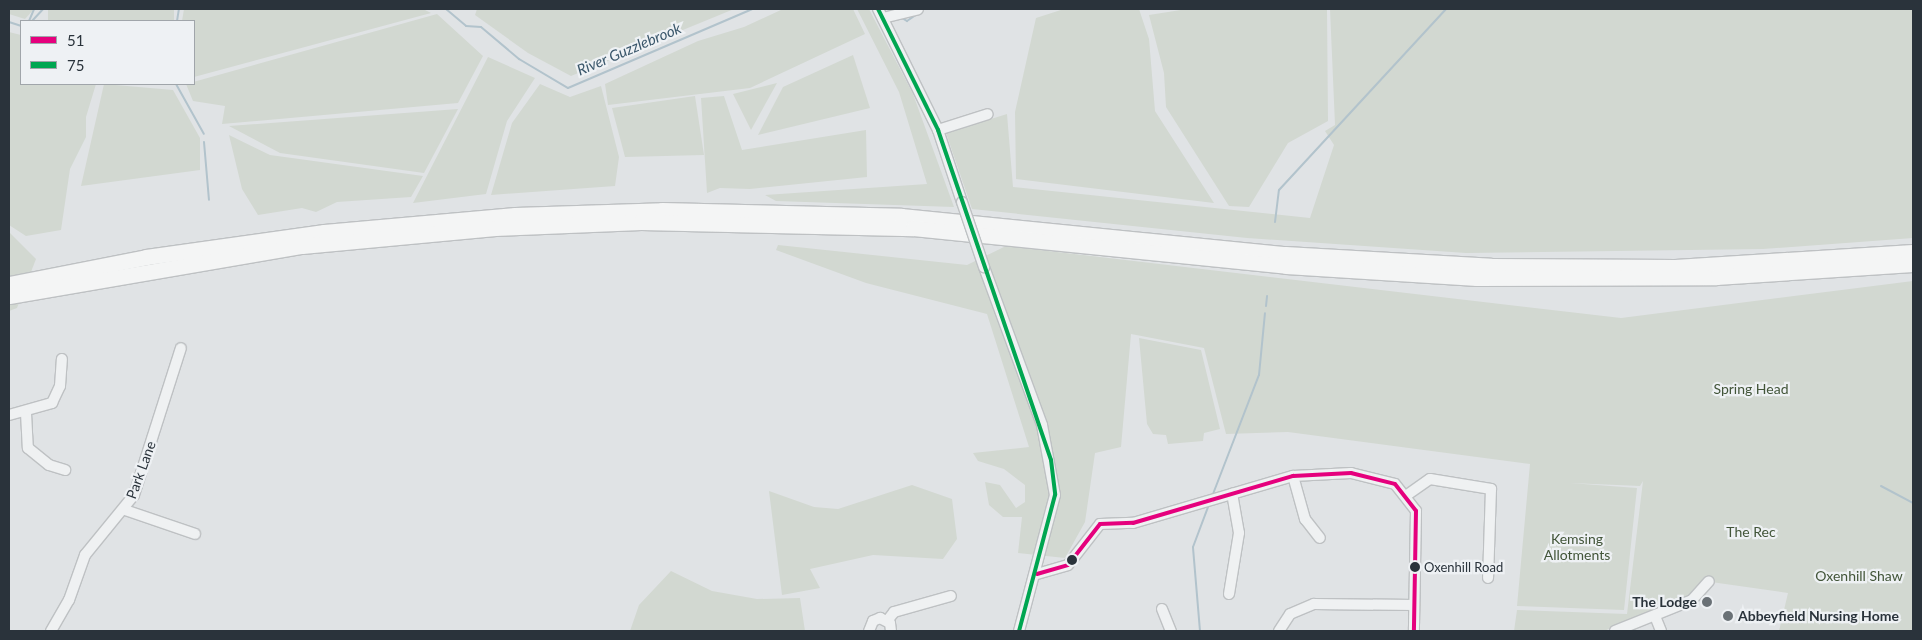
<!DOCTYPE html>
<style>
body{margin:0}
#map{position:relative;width:1922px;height:640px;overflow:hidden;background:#e0e3e5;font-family:Lato,sans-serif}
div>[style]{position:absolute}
.green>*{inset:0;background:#d2d8d1;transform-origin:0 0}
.stream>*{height:2px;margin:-1px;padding:0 1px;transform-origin:1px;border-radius:1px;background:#b2c3cc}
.roads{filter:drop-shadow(1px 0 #bec1c3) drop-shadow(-1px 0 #bec1c3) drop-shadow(0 1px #bec1c3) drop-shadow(0 -1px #bec1c3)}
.minor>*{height:10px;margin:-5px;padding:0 5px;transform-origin:5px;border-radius:5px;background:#eff1f2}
.highway>*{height:15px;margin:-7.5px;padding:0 7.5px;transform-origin:7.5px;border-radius:7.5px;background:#f4f5f5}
.bridges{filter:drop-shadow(1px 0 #bec1c3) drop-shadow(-1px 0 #bec1c3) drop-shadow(0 1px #bec1c3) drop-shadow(0 -1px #bec1c3)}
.minor-bridge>*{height:10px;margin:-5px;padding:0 5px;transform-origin:5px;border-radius:5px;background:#eff1f2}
.bus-1>*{height:4px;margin:-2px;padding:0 2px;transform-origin:2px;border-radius:2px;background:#e5007d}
.bus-2>*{height:4px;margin:-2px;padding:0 2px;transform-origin:2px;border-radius:2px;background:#00a651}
.dots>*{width:14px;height:14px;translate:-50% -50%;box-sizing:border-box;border:2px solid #eef1f4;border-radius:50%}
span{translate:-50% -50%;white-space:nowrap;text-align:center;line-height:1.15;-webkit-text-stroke:4.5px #eef1f4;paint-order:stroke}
.bus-label{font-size:13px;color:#2a333b}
.left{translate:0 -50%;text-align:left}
.park-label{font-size:14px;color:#425539}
.street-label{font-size:14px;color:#2a333b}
.poi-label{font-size:14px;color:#2a333b;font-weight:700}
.right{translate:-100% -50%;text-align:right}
.water-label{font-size:15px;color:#39566a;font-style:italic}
.frame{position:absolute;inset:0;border:10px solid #2a333b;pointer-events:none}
.legend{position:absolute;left:20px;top:20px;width:175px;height:65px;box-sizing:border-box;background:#eef1f4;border:1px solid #a0a5aa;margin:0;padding:6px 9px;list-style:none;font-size:15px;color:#2a333b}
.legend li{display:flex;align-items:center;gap:10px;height:25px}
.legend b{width:25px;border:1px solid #a0a5aa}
</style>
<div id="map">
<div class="green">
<div style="clip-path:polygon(9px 9px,34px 9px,25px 19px,9px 14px)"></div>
<div style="left:48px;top:9px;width:126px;height:16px"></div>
<div style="clip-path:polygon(184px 9px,423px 9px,431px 13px,194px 77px,194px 21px,182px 21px)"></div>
<div style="clip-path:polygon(477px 9px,734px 9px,571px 76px,528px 53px,475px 15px)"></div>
<div style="clip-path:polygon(783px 9px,853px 9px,865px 34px,750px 88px,608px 105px,605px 84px,698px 41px,744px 27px)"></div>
<div style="clip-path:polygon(857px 9px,869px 9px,913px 94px,954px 207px,776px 201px,765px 195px,927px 184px,899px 92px)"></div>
<div style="clip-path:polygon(1064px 9px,1139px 9px,1149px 39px,1155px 111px,1214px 203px,1016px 179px,1015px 112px,1036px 18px)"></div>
<div style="clip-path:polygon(1187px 9px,1327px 9px,1328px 121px,1288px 143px,1249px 207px,1229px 206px,1166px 107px,1164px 73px,1149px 15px)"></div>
<div style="clip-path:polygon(1330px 9px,1913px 9px,1913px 238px,1763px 249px,1466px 253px,1247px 238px,972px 209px,946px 133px,1007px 114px,1013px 187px,1310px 218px,1334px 145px,1325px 131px,1335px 125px)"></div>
<div style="clip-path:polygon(437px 14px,483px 56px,458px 103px,222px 124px,225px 106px,193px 101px,186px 84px)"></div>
<div style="clip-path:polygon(9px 32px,21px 35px,21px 84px,96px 84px,86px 117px,86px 137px,70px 169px,61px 230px,26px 236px,9px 225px)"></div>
<div style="clip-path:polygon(853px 55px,870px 108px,758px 135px,783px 87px)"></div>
<div style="clip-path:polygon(488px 57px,535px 78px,507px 121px,486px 194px,413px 203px)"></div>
<div style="clip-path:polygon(777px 83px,751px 130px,733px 94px)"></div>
<div style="clip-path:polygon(104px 84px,173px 90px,200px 138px,200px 170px,81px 186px)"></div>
<div style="clip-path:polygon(540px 84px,570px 97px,601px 86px,619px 157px,615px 186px,491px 195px,512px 123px)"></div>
<div style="clip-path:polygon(695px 96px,704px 155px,625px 157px,612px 108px)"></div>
<div style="clip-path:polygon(724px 96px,742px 150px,866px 130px,867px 177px,750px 189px,720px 188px,707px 193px,701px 98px)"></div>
<div style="clip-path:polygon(458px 109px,424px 173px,280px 153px,229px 126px)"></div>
<div style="clip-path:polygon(229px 135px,270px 155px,423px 176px,411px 197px,337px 202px,316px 212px,302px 208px,258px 215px,242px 189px)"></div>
<div style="clip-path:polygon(9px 232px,36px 259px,17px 308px,9px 311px)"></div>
<div style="clip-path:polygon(778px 245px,967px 265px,1006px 246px,1621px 318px,1913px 281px,1913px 631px,1779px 631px,1788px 593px,1704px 581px,1690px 595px,1604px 631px,1514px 631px,1517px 610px,1627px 614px,1643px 481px,1640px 486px,1570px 483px,1637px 488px,1624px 610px,1517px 606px,1530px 464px,1288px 432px,1226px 434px,1204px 348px,1131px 334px,1121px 447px,1095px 453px,1085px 522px,1065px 558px,1018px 553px,1022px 517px,1003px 517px,989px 505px,985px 482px,1000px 485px,1016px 508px,1025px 502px,1025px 485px,1004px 469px,978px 461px,973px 453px,1029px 447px,987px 314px,866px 283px,776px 250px)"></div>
<div style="clip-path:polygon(1139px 338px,1201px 350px,1220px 429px,1204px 433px,1203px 441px,1168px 444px,1166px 435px,1153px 434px,1147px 424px)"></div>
<div style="clip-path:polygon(912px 485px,952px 499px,957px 539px,943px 559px,873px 555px,810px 569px,820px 588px,782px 595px,769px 491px,814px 507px,838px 509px)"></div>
<div style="clip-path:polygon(671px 571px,712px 591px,757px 599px,800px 598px,805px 631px,630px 631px,639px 605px)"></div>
</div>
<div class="stream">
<div style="left:446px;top:9px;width:26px;rotate:40deg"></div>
<div style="left:466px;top:26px;width:15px;rotate:4deg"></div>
<div style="left:481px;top:27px;width:50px;rotate:40.1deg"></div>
<div style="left:519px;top:59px;width:57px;rotate:30.6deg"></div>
<div style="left:568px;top:88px;width:200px;rotate:-23.2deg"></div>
<div style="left:902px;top:18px;width:6px;rotate:31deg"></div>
<div style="left:907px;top:21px;width:12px;rotate:-35deg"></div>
<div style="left:29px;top:21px;width:13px;rotate:-67deg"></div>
<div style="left:32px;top:21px;width:16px;rotate:-47deg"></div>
<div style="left:177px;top:21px;width:12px;rotate:-81deg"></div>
<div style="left:9px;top:22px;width:13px;rotate:18deg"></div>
<div style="left:176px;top:84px;width:57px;rotate:60.8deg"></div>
<div style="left:204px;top:142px;width:58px;rotate:85.1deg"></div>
<div style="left:1275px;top:222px;width:32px;rotate:-83deg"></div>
<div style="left:1279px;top:190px;width:246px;rotate:-47.3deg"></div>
<div style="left:1266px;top:306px;width:10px;rotate:-84deg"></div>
<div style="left:1881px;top:486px;width:36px;rotate:28deg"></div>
<div style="left:1213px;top:494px;width:128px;rotate:-68.9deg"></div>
<div style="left:1259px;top:375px;width:62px;rotate:-84.5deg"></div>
<div style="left:1200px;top:631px;width:84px;rotate:-94.8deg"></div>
<div style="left:1193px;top:547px;width:43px;rotate:-69.4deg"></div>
</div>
<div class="roads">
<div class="minor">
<div style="left:878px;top:9px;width:135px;rotate:63.6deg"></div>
<div style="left:938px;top:130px;width:76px;rotate:71.6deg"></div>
<div style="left:883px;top:18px;width:36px;rotate:-14deg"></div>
<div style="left:938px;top:130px;width:52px;rotate:-17.7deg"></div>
<div style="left:984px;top:267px;width:168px;rotate:69.8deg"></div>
<div style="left:1042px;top:425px;width:71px;rotate:79.5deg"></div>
<div style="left:1055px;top:495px;width:141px;rotate:104.8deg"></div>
<div style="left:26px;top:413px;width:35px;rotate:87deg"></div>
<div style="left:28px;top:448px;width:27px;rotate:39deg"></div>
<div style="left:49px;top:465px;width:17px;rotate:17deg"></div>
<div style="left:9px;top:415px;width:45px;rotate:-15.6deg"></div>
<div style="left:52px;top:403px;width:19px;rotate:-65deg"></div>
<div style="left:60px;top:386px;width:27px;rotate:-86deg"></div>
<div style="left:1293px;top:476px;width:45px;rotate:74.4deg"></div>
<div style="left:1305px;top:519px;width:24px;rotate:52deg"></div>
<div style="left:1407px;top:495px;width:28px;rotate:-35deg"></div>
<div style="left:1430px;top:479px;width:62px;rotate:9.3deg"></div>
<div style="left:1491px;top:489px;width:89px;rotate:91.9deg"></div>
<div style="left:125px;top:510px;width:74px;rotate:18.9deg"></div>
<div style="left:1037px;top:574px;width:32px;rotate:-16deg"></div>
<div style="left:1068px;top:565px;width:52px;rotate:-52deg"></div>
<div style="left:1100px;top:524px;width:33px;rotate:-2deg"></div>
<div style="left:1133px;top:523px;width:167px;rotate:-16.4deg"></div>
<div style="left:1293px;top:476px;width:58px;rotate:-3deg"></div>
<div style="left:1351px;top:473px;width:45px;rotate:14deg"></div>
<div style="left:1395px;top:484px;width:34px;rotate:52deg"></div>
<div style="left:1416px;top:511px;width:120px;rotate:91deg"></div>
<div style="left:1229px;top:594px;width:62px;rotate:-80.7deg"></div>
<div style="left:1239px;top:533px;width:40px;rotate:-100deg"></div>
<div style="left:1162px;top:609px;width:24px;rotate:68deg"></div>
<div style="left:1655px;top:616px;width:16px;rotate:68deg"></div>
<div style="left:887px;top:621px;width:11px;rotate:-52deg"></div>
<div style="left:894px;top:612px;width:59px;rotate:-15.7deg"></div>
<div style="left:51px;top:631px;width:36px;rotate:-60deg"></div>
<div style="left:69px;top:600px;width:48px;rotate:-70.4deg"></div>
<div style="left:85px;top:555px;width:77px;rotate:-50.8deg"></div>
<div style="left:134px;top:495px;width:154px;rotate:-72.3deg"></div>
<div style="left:869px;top:631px;width:11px;rotate:-68deg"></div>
<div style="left:873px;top:621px;width:8px;rotate:-23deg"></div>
<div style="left:880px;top:618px;width:11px;rotate:27deg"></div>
<div style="left:890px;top:623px;width:8px;rotate:83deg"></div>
<div style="left:1279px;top:631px;width:20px;rotate:-57deg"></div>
<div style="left:1290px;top:614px;width:26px;rotate:-23deg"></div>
<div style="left:1314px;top:604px;width:100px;rotate:0.6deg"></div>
<div style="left:1615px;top:631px;width:83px;rotate:-21.9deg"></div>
<div style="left:1692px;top:600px;width:25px;rotate:-48deg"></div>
</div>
<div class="highway">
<div style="left:9px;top:284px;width:140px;rotate:-11.1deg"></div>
<div style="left:146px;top:257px;width:180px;rotate:-8deg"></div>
<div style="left:324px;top:232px;width:192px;rotate:-5.1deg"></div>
<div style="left:515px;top:215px;width:147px;rotate:-1.9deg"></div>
<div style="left:662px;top:210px;width:239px;rotate:1.4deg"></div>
<div style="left:901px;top:216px;width:386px;rotate:5.7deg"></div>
<div style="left:1285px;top:254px;width:206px;rotate:3.3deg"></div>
<div style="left:1491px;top:266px;width:184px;rotate:0.3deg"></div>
<div style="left:1675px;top:267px;width:238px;rotate:-3.6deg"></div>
<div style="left:9px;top:296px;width:297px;rotate:-9.7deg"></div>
<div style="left:302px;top:246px;width:194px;rotate:-5.3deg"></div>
<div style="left:495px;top:228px;width:146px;rotate:-2.4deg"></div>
<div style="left:641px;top:222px;width:272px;rotate:1.3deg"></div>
<div style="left:913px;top:228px;width:375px;rotate:5.8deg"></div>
<div style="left:1286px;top:266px;width:191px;rotate:3.6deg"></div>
<div style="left:1477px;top:278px;width:239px;rotate:-0.2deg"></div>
<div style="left:1716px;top:277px;width:197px;rotate:-3.8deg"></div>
</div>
</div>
<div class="bridges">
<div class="minor-bridge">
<div style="left:962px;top:202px;width:69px;rotate:71.3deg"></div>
</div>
</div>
<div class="bus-1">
<div style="left:1037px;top:574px;width:32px;rotate:-16deg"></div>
<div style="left:1068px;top:565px;width:52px;rotate:-52deg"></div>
<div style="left:1100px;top:524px;width:33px;rotate:-2deg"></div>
<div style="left:1133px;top:523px;width:167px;rotate:-16.4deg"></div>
<div style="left:1293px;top:476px;width:58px;rotate:-3deg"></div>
<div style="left:1351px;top:473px;width:45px;rotate:14deg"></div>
<div style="left:1395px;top:484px;width:34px;rotate:52deg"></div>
<div style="left:1416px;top:511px;width:120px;rotate:91deg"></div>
</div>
<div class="bus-2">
<div style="left:878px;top:9px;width:135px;rotate:63.6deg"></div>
<div style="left:938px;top:130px;width:349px;rotate:71.1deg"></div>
<div style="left:1051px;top:460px;width:35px;rotate:83deg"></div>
<div style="left:1055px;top:495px;width:141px;rotate:104.8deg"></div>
</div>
<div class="dots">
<div style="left:1072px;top:560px;background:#2a333b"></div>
<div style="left:1415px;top:567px;background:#2a333b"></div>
<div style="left:1707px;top:602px;background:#6a7176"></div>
<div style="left:1728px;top:616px;background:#6a7176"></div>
</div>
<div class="bus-label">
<span class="left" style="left:1424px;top:567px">Oxenhill Road</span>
</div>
<div class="park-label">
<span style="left:1751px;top:389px">Spring Head</span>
<span style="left:1751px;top:532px">The Rec</span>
<span style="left:1577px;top:547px">Kemsing<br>Allotments</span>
<span style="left:1859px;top:576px">Oxenhill Shaw</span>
</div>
<div class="street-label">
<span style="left:141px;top:470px;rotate:-70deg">Park Lane</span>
</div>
<div class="poi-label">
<span class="right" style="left:1697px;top:602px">The Lodge</span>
<span class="left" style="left:1738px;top:616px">Abbeyfield Nursing Home</span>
</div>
<div class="water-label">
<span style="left:629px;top:49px;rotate:-23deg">River Guzzlebrook</span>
</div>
<div class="frame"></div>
<ul class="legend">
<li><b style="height:6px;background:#e5007d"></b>51</li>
<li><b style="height:6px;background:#00a651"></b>75</li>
</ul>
</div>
